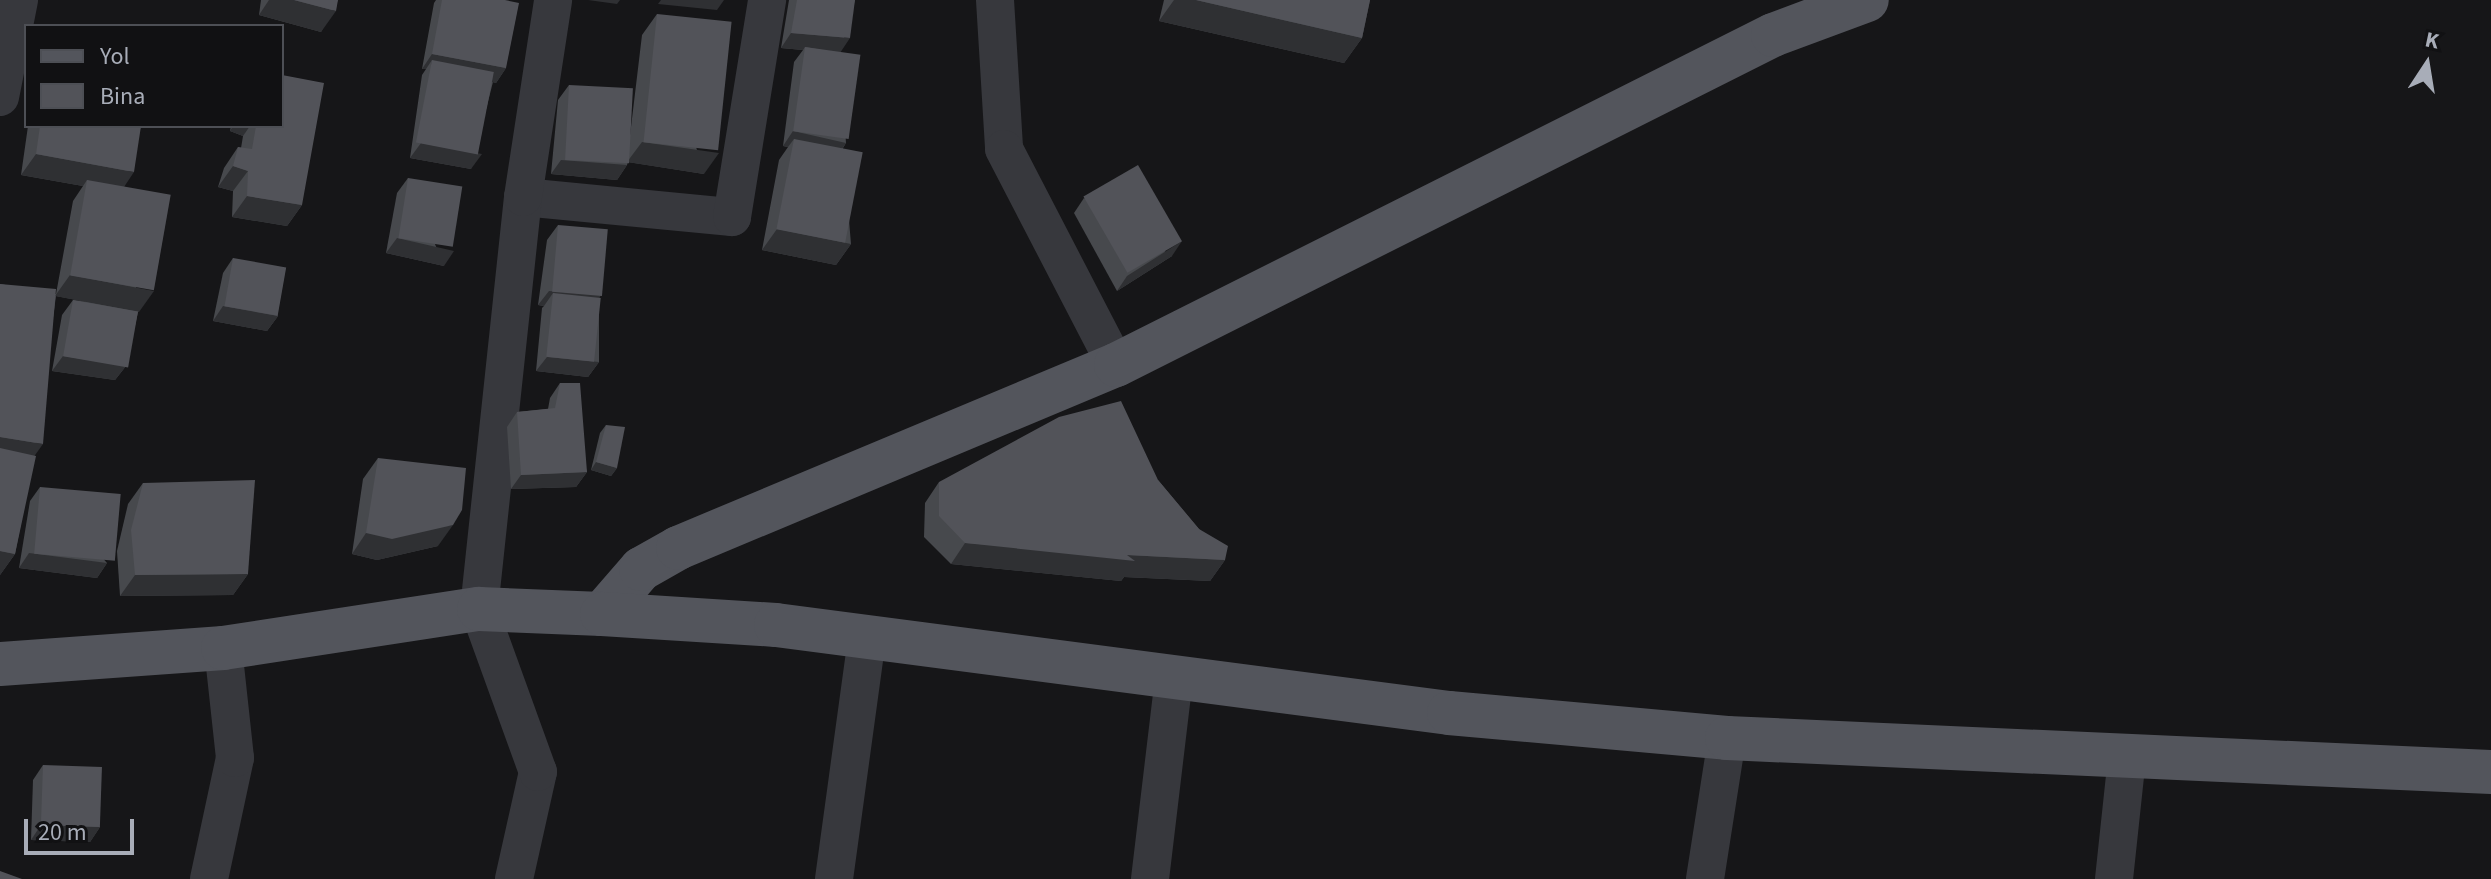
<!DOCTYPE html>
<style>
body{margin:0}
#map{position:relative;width:2491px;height:879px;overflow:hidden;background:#161618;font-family:"Source Sans 3",sans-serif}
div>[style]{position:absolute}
.minor>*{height:38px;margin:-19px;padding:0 19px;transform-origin:19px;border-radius:19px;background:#37383d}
.major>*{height:44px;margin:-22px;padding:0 22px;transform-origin:22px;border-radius:22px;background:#53555c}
.wall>*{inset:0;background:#47494d}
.shaded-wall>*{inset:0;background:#2f3033}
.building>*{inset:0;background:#525359;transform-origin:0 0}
span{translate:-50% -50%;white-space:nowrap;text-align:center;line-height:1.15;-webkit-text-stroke:6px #111113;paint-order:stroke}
.legend{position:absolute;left:24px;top:24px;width:260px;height:104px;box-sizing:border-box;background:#111113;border:2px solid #4d4f55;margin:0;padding:10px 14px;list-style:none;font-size:24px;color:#a8adb8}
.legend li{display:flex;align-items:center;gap:16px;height:40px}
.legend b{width:40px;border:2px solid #4d4f55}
.north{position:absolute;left:2387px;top:24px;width:80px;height:80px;-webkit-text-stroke:6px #111113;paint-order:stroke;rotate:12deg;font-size:22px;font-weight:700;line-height:32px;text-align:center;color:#a8adb8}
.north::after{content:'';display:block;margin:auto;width:28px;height:36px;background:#a8adb8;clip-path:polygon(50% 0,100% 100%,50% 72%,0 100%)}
.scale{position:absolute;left:24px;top:819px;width:110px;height:36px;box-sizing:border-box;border:4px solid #a8adb8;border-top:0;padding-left:10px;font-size:24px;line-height:28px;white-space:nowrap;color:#a8adb8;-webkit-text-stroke:6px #111113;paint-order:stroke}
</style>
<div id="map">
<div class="minor">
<div style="left:995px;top:0;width:149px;rotate:86.5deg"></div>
<div style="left:1004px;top:149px;width:243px;rotate:62.6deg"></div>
<div style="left:0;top:97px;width:99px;rotate:-78.9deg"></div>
<div style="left:523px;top:197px;width:210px;rotate:5.5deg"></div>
<div style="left:732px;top:217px;width:220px;rotate:-80.8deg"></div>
<div style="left:209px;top:879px;width:124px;rotate:-77.9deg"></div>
<div style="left:235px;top:758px;width:111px;rotate:-96.2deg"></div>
<div style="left:514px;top:879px;width:110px;rotate:-77.4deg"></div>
<div style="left:538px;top:772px;width:173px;rotate:-109.9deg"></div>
<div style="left:479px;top:609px;width:414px;rotate:-83.9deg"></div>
<div style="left:523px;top:197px;width:199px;rotate:-81.3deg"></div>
<div style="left:834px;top:879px;width:242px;rotate:-82.2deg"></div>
<div style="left:1150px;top:879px;width:201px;rotate:-83.2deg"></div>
<div style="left:1705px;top:879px;width:143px;rotate:-81.1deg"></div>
<div style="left:2114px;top:879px;width:122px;rotate:-83.9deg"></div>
</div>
<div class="major">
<div style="left:602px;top:614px;width:60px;rotate:-49.1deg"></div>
<div style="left:641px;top:569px;width:43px;rotate:-29.6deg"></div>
<div style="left:678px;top:548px;width:475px;rotate:-22.7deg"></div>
<div style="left:1116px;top:365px;width:735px;rotate:-26.67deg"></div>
<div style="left:1773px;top:35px;width:100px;rotate:-20.4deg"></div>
<div style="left:0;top:664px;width:224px;rotate:-4.1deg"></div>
<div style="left:223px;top:648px;width:259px;rotate:-8.7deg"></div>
<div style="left:479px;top:609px;width:123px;rotate:2.3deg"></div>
<div style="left:602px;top:614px;width:174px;rotate:3.6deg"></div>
<div style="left:776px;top:625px;width:679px;rotate:7.45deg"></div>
<div style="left:1449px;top:713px;width:279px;rotate:5.1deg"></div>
<div style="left:1727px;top:738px;width:765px;rotate:2.55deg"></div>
</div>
<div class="wall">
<div style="clip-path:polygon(261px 0,338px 0,321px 32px,259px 15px)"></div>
<div style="clip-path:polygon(436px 0,505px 0,506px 68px,496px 83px,493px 82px,471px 169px,410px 158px,422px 75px,426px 69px,422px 69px,434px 3px)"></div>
<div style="clip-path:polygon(789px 0,855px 0,840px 52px,846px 143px,843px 148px,851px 244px,836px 265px,762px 250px,779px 160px,788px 147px,783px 146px,794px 62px,803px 50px,781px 48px)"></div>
<div style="clip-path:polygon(1164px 0,1370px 0,1362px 38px,1344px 63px,1159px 21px)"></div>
<div style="clip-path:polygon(657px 14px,704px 174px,628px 162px,627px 165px,617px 180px,551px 174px,558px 100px,569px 85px,628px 152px,642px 35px)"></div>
<div style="clip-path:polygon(28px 126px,141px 126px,124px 187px,139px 312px,138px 312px,126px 366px,115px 380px,52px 371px,62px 315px,73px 300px,87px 302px,56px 296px,34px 456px,15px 554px,0 575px,0 284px,56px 294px,73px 201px,83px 186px,21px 175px)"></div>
<div style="clip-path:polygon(231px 126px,282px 126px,302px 205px,287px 226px,232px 217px,233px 191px,218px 187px,224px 168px,238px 147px,241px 148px,243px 136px,230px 131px)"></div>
<div style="clip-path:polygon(408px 178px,444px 266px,386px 253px,397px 193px)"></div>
<div style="clip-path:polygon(1084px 198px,1172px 256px,1117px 291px,1074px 213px)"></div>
<div style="clip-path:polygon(558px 225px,601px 295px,599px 298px,599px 362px,588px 377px,536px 371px,542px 308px,544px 306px,538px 305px,547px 240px)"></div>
<div style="clip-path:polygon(233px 258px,278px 316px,267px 331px,213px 321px,223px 273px)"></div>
<div style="clip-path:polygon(560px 383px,587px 472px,576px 487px,511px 489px,507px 427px,517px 412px,548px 409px,550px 398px)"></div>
<div style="clip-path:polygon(606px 425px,617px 468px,611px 476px,591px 470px,600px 433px)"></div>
<div style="clip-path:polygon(378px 458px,438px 546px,377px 560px,352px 554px,363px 479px)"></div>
<div style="clip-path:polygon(1158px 480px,1225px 560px,1210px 581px,1124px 577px,1121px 581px,951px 564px,924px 537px,925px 503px,939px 482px)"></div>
<div style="clip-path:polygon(143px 483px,248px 574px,233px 595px,120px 596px,117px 551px,128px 504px)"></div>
<div style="clip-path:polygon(40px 487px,107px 563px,97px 578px,19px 568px,30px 501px)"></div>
<div style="clip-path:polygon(43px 765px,100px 827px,90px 842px,31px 840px,33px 780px)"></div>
</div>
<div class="shaded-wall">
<div style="clip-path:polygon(269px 0,294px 0,336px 11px,321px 32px,259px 15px)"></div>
<div style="clip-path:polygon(588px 0,620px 0,617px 4px)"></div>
<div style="clip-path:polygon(661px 0,724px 0,717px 10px,658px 4px)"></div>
<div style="clip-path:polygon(1174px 0,1196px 0,1362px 38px,1344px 63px,1159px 21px)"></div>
<div style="clip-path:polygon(791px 33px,850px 38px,840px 53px,805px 47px,803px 50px,781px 48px)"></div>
<div style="clip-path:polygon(432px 54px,506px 68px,496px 83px,431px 70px,432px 60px,426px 69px,422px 69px)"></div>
<div style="clip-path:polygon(233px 126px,250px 126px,243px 136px,230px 131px)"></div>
<div style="clip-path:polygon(793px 131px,846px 143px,836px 158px,794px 139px,788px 147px,783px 146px)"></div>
<div style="clip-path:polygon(642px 142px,719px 153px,704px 174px,627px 162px)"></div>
<div style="clip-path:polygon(421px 143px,482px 154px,471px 169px,410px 158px)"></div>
<div style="clip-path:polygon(36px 154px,134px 172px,120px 193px,87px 180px,83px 186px,21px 175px)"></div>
<div style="clip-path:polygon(561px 160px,627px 165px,617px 180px,551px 174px)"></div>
<div style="clip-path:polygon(233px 166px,248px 171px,233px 191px,218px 187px)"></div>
<div style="clip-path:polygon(247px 196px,302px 205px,287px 226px,232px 217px)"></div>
<div style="clip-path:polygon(777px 229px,851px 244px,836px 265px,762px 250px)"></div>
<div style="clip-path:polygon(397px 238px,454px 251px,444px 266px,386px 253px)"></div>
<div style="clip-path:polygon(1182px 241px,1172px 256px,1117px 291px,1127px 276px)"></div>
<div style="clip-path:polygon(70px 275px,154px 291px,139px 312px,55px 296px)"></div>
<div style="clip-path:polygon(549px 291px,601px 295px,591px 310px,553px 293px,544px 306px,538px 305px)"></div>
<div style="clip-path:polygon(223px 306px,278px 316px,267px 331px,213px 321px)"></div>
<div style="clip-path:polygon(63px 356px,126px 366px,115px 380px,52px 371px)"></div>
<div style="clip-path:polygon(547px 357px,599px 362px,588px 377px,536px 371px)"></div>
<div style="clip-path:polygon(0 437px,43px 444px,28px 465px,0 460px)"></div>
<div style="clip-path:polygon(596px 462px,617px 468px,611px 476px,591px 470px)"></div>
<div style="clip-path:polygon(587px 472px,576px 487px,511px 489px,521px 475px)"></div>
<div style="clip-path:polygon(453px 525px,438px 546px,377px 560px,352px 554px,366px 533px)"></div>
<div style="clip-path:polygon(965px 543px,1127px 555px,1225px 560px,1210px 581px,1124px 577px,1121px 581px,951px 564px)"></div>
<div style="clip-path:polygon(0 551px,15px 554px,0 575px)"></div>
<div style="clip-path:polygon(29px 553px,107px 563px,97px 578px,19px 568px)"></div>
<div style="clip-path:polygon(248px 574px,233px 595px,120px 596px,135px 575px)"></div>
<div style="clip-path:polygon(41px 825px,100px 827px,90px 842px,31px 840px)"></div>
</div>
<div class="building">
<div style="clip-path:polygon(294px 0,338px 0,336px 11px)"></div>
<div style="clip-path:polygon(442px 0,505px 0,519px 3px,506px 68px,432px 54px)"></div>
<div style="clip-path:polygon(797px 0,855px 0,850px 38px,791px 33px)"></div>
<div style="clip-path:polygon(1196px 0,1370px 0,1362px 38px)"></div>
<div style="left:657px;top:14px;width:75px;height:129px;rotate:6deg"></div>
<div style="left:805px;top:47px;width:56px;height:85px;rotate:8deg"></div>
<div style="left:432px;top:60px;width:63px;height:84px;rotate:11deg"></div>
<div style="clip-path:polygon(282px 75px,324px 83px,302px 205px,247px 196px,248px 171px,233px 166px,238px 147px,252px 149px,256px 126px,282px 126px)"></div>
<div style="left:569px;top:85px;width:64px;height:75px;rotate:3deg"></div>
<div style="clip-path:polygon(40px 126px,141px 126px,134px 172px,36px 154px)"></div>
<div style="left:794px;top:139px;width:70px;height:92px;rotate:11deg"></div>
<div style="left:1138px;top:165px;width:88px;height:63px;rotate:60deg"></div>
<div style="left:408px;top:178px;width:55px;height:61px;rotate:9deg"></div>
<div style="left:87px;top:180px;width:85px;height:97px;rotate:10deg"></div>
<div style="left:558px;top:225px;width:50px;height:67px;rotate:5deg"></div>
<div style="left:233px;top:258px;width:54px;height:49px;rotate:10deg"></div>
<div style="clip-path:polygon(0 284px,56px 289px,43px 444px,0 437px)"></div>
<div style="left:553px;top:293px;width:48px;height:64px;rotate:6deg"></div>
<div style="left:73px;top:300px;width:66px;height:57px;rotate:10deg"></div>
<div style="clip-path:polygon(560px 383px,580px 383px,587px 472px,521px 475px,517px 412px,555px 408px)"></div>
<div style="clip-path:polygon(1121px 401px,1158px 480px,1199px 529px,1228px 546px,1225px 560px,1127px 555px,1135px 561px,965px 543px,939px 516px,939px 482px,1059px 417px)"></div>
<div style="clip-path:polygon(606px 425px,625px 427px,617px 468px,596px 462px)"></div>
<div style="clip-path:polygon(0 448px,36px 456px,15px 554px,0 551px)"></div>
<div style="clip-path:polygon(378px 458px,466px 468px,462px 510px,453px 525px,392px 539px,366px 533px)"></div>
<div style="clip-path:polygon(255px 480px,248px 574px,135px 575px,131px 530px,143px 483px)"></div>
<div style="left:40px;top:487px;width:81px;height:67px;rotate:5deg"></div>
<div style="left:43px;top:765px;width:59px;height:60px;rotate:2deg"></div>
<div style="clip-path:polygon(0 871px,22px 879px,0 879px)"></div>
</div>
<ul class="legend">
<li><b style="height:10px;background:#53555c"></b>Yol</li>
<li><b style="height:22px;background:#525359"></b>Bina</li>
</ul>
<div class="north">K</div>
<div class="scale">20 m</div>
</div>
